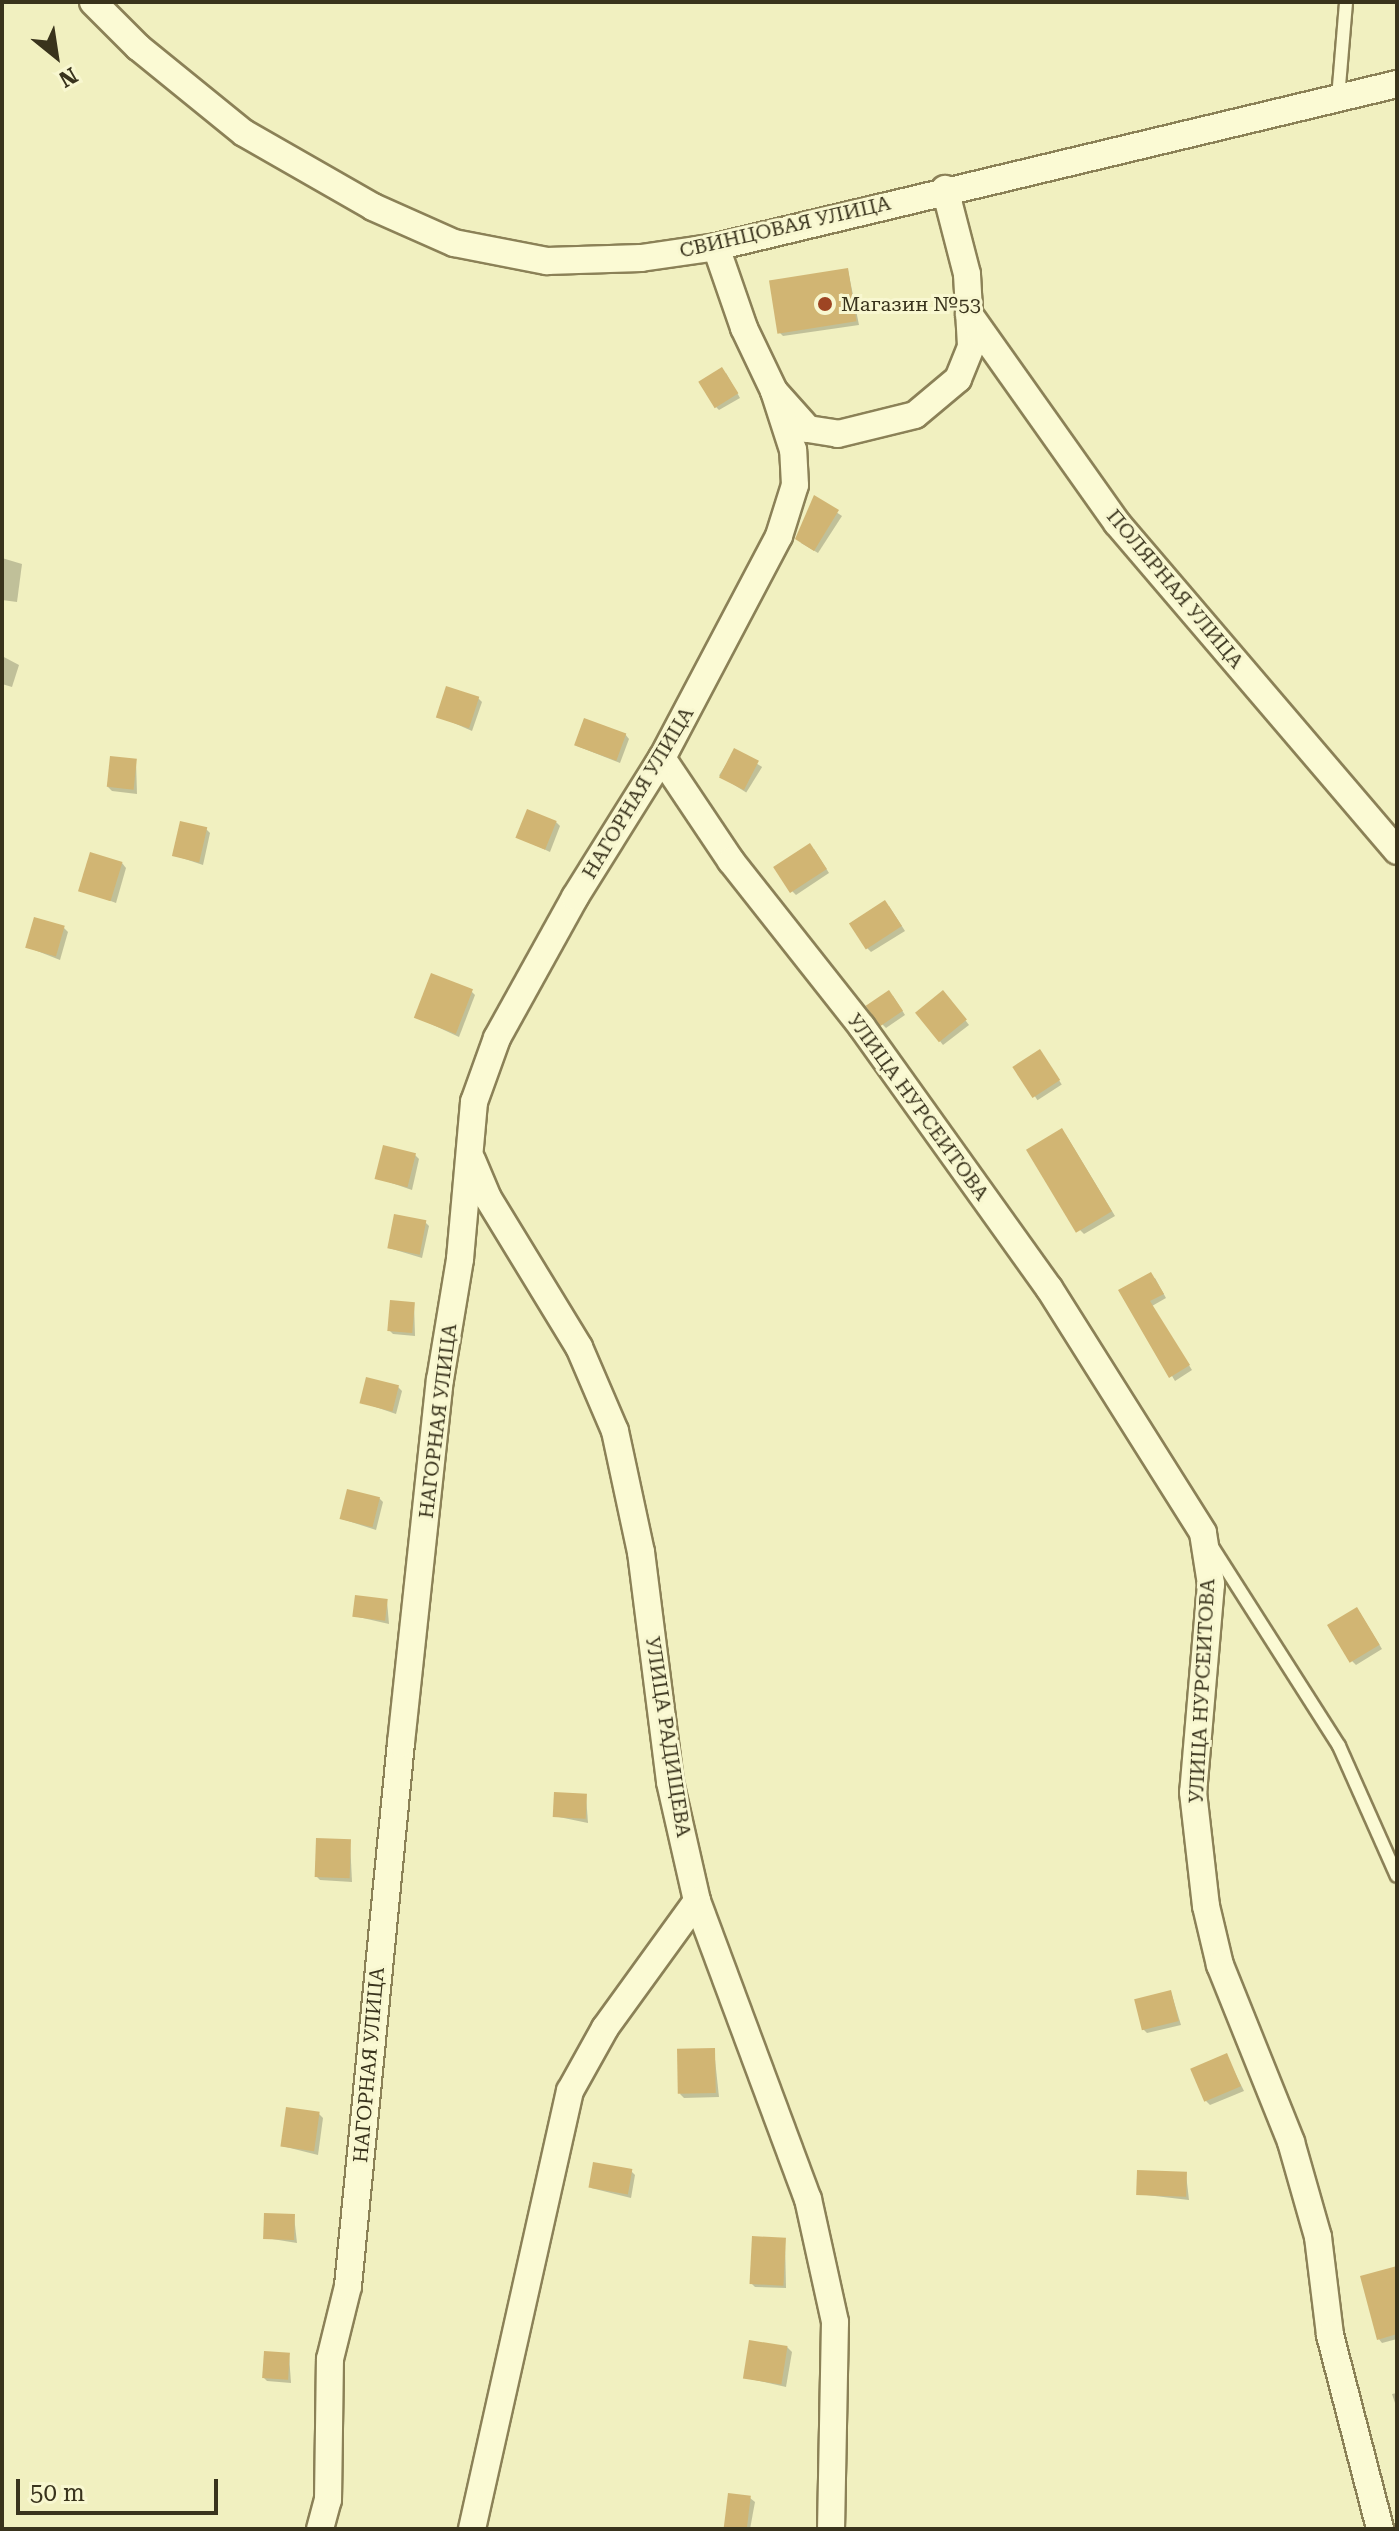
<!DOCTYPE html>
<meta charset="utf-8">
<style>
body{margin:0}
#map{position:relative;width:1399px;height:2531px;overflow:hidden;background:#f1f0c0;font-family:"Roboto Serif",serif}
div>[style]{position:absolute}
.shadow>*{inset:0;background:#0003;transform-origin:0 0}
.building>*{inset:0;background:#d1b573;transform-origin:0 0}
.roads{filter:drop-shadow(2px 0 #8b8157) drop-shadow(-2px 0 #8b8157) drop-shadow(0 2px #8b8157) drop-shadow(0 -2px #8b8157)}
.lane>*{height:12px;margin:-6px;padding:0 6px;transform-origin:6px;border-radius:6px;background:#fbfad4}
.street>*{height:26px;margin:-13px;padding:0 13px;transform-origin:13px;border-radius:13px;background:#fbfad4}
.dots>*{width:22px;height:22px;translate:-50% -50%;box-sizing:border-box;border:4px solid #f8f7d0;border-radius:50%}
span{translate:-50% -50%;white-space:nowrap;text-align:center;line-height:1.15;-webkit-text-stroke:6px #f8f7d0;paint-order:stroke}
.street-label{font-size:20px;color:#39331c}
.poi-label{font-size:20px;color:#39331c}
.left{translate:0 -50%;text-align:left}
.frame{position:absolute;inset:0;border:4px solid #39331c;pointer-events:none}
.north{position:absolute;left:16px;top:16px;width:80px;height:80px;-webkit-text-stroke:6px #f8f7d0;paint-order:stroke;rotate:150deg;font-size:22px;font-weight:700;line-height:32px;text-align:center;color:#39331c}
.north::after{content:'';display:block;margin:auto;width:28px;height:36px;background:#39331c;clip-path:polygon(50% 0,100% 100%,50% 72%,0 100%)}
.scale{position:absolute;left:16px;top:2479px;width:202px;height:36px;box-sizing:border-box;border:4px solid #39331c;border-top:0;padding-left:10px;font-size:24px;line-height:28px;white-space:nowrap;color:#39331c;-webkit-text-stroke:6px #f8f7d0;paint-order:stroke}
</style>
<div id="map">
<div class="shadow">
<div style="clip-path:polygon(848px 270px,859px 325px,783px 336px,779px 332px)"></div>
<div style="clip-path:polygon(726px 373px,740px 398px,719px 410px,715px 406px)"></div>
<div style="clip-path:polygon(815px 498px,842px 516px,818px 553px,801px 543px)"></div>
<div style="clip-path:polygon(2px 558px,22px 564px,17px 602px,2px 600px)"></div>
<div style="clip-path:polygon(2px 656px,19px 665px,12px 687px,2px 684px)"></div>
<div style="clip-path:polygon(478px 698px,482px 702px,472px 731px,438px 716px)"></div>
<div style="clip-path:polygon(625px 734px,629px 739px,620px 763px,577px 746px)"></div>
<div style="left:735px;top:750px;width:32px;height:30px;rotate:32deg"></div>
<div style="clip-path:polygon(136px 761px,137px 794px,112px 791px,108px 787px)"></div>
<div style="clip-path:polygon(556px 822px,560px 826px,550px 852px,518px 837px)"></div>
<div style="clip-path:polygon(206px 829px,210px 833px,203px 865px,173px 855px)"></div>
<div style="clip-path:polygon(814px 849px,829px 873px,796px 895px,792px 891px)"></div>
<div style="clip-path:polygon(122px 863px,126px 868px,116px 903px,82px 890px)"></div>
<div style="clip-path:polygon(889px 906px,905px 931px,871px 952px,867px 948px)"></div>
<div style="clip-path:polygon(64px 928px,68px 932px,60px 960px,27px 947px)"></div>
<div style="clip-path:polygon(471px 991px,475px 995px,459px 1037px,416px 1017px)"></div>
<div style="clip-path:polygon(893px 996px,905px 1015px,886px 1028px,882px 1024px)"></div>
<div style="clip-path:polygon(947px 996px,969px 1025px,943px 1045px,917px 1012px)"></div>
<div style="left:1040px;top:1051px;width:40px;height:29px;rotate:57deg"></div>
<div style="clip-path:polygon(1066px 1135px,1115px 1216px,1084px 1234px,1080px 1230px)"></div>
<div style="clip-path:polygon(415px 1155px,419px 1159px,412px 1190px,377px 1178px)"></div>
<div style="clip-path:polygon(425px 1222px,429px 1226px,422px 1258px,389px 1248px)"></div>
<div style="clip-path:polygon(1155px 1278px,1166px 1298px,1152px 1306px,1192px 1370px,1175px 1381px,1121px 1291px)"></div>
<div style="clip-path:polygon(414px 1304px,415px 1336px,393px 1334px,389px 1330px)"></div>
<div style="clip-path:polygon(398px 1387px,402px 1391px,396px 1414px,361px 1402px)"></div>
<div style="clip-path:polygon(379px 1498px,383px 1502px,376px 1530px,342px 1519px)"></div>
<div style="clip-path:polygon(387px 1601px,389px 1624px,354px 1616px)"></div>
<div style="clip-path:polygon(1360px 1613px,1382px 1649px,1356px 1665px,1352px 1661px)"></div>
<div style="clip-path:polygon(586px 1796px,588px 1823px,554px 1816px)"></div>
<div style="clip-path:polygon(350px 1841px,352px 1882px,320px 1880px,316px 1876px)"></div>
<div style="clip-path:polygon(1171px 1992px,1181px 2025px,1147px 2033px,1143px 2029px)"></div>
<div style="clip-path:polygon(714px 2050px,719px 2097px,684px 2098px,680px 2094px)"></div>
<div style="clip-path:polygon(1226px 2055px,1244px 2091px,1210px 2105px,1206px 2101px)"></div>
<div style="clip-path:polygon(319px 2114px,323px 2118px,318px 2155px,282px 2146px)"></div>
<div style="clip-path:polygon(631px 2171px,635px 2175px,631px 2198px,591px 2188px)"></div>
<div style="clip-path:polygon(1186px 2174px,1189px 2200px,1138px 2194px)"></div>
<div style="clip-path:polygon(294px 2216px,297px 2243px,266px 2238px)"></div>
<div style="clip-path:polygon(785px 2240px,786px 2288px,755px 2287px,751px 2283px)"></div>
<div style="clip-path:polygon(1397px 2268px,1397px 2339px,1382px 2343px,1378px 2338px)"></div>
<div style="clip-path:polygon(787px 2347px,792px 2352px,786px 2387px,746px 2378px)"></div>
<div style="clip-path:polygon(289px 2355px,291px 2383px,267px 2381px,263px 2377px)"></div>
<div style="clip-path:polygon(1397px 2393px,1397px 2409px,1392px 2394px)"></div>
<div style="clip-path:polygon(750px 2498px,755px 2502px,750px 2529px,724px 2529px)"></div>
</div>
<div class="building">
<div style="left:848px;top:268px;width:54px;height:80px;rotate:81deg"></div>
<div style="left:722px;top:367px;width:31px;height:28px;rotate:58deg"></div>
<div style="clip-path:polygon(814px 495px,839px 510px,814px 551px,795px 539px)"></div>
<div style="left:446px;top:686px;width:35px;height:33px;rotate:18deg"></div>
<div style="left:584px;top:718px;width:45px;height:29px;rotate:20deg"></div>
<div style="left:734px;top:748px;width:28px;height:33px;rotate:27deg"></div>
<div style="left:110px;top:756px;width:27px;height:31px;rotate:6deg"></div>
<div style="left:527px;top:809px;width:32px;height:31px;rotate:22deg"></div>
<div style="left:180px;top:821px;width:28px;height:36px;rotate:13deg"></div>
<div style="left:810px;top:843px;width:31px;height:44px;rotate:57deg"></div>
<div style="left:90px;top:852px;width:34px;height:41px;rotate:17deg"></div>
<div style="left:885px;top:900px;width:31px;height:43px;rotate:57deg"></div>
<div style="left:34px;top:917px;width:32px;height:32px;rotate:16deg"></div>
<div style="left:431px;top:973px;width:45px;height:48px;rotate:21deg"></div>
<div style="left:889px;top:990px;width:25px;height:28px;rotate:56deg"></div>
<div style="left:943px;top:990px;width:38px;height:36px;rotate:51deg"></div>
<div style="left:1040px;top:1049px;width:37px;height:33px;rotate:57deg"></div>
<div style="left:1062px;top:1128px;width:97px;height:42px;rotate:59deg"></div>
<div style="left:383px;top:1145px;width:34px;height:35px;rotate:14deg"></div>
<div style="left:394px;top:1214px;width:33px;height:35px;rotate:11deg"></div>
<div style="clip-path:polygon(1151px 1272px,1164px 1294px,1150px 1301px,1190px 1365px,1169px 1378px,1118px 1290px)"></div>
<div style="left:390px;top:1300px;width:25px;height:31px;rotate:5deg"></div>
<div style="left:366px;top:1377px;width:34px;height:27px;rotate:14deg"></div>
<div style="left:347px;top:1489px;width:34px;height:31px;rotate:14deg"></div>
<div style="left:355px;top:1595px;width:33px;height:22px;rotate:7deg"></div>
<div style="left:1357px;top:1607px;width:44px;height:35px;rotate:59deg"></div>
<div style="left:554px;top:1792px;width:33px;height:25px;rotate:3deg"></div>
<div style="left:316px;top:1838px;width:35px;height:39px;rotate:2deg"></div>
<div style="left:1171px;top:1990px;width:32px;height:38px;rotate:76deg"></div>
<div style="left:715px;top:2048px;width:45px;height:38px;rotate:89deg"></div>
<div style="left:1227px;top:2053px;width:36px;height:40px;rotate:67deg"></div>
<div style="left:286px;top:2107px;width:34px;height:40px;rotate:8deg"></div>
<div style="left:593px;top:2162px;width:40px;height:26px;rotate:10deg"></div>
<div style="left:1137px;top:2170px;width:50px;height:25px;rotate:2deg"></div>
<div style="left:264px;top:2213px;width:31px;height:26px;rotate:2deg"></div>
<div style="left:752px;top:2236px;width:34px;height:48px;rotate:3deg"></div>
<div style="clip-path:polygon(1397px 2266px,1397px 2334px,1377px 2340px,1360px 2276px)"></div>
<div style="left:749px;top:2340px;width:39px;height:39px;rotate:9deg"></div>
<div style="left:264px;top:2351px;width:26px;height:27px;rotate:4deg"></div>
<div style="left:728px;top:2493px;width:23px;height:36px;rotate:7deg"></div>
</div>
<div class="roads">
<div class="lane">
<div style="left:1338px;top:98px;width:96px;rotate:-85.2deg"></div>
<div style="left:1211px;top:1545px;width:238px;rotate:57.5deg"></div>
<div style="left:1339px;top:1746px;width:142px;rotate:66deg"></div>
</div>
<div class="street">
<div style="left:93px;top:2px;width:64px;rotate:45deg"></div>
<div style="left:138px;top:47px;width:136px;rotate:39.1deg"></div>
<div style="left:244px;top:133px;width:149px;rotate:29.8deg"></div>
<div style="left:373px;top:207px;width:89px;rotate:24deg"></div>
<div style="left:454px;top:243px;width:95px;rotate:11deg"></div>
<div style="left:547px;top:261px;width:94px;rotate:-1.8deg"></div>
<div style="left:641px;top:258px;width:76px;rotate:-8.3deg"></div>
<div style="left:716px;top:247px;width:700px;rotate:-13.46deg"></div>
<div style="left:716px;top:247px;width:86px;rotate:70.9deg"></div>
<div style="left:744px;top:328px;width:70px;rotate:64.5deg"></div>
<div style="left:774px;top:391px;width:51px;rotate:48.2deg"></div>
<div style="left:808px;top:429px;width:30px;rotate:9deg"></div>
<div style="left:838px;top:434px;width:79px;rotate:-13.9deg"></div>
<div style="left:915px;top:415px;width:56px;rotate:-39.9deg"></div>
<div style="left:958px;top:379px;width:35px;rotate:-68deg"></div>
<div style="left:971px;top:346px;width:72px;rotate:-93.2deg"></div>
<div style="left:967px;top:274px;width:88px;rotate:-104.5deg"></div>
<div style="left:969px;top:314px;width:256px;rotate:54.7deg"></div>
<div style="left:1117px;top:523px;width:431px;rotate:49.5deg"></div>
<div style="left:662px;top:758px;width:124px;rotate:56.2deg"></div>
<div style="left:731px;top:861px;width:211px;rotate:51.7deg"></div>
<div style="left:862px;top:1027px;width:321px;rotate:54.4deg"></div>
<div style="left:1049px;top:1288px;width:289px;rotate:57.8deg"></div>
<div style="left:1203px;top:1533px;width:52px;rotate:81.1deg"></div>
<div style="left:1211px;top:1584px;width:209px;rotate:94.9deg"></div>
<div style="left:1193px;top:1792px;width:115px;rotate:83.5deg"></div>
<div style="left:1206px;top:1906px;width:61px;rotate:76.7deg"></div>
<div style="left:1220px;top:1965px;width:191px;rotate:68.1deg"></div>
<div style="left:1291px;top:2142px;width:99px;rotate:74.1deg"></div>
<div style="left:1318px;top:2237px;width:99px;rotate:83deg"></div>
<div style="left:1330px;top:2335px;width:200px;rotate:75.5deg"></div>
<div style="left:472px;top:1160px;width:41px;rotate:67.2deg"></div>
<div style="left:488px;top:1198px;width:175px;rotate:58.6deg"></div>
<div style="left:579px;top:1347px;width:91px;rotate:66.8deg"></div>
<div style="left:615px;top:1431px;width:124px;rotate:77.9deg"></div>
<div style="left:641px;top:1552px;width:232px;rotate:82.8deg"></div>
<div style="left:670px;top:1782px;width:122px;rotate:77.2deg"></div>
<div style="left:697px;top:1901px;width:318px;rotate:69.6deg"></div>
<div style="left:808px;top:2199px;width:126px;rotate:77.6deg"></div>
<div style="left:835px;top:2322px;width:207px;rotate:91.1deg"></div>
<div style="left:320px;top:2529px;width:30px;rotate:-75deg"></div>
<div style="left:328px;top:2500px;width:141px;rotate:-89.2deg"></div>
<div style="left:330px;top:2359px;width:75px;rotate:-76.1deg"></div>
<div style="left:348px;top:2286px;width:546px;rotate:-84.43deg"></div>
<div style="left:401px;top:1743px;width:365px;rotate:-83.9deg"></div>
<div style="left:440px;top:1380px;width:123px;rotate:-80.6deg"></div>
<div style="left:460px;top:1259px;width:158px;rotate:-84.9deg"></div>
<div style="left:474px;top:1102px;width:68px;rotate:-70.2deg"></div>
<div style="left:497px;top:1038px;width:161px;rotate:-61deg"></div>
<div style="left:575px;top:897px;width:164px;rotate:-58deg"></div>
<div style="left:662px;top:758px;width:251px;rotate:-62.2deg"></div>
<div style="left:779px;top:536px;width:53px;rotate:-72.6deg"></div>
<div style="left:795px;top:485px;width:35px;rotate:-93deg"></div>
<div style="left:793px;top:450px;width:62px;rotate:-107.9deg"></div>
<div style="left:472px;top:2529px;width:449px;rotate:-77.4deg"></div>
<div style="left:570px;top:2091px;width:72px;rotate:-60.9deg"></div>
<div style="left:605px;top:2028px;width:157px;rotate:-54.1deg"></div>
</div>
</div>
<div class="dots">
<div style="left:825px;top:304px;background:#9e4523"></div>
</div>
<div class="street-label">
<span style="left:785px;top:227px;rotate:-13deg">СВИНЦОВАЯ УЛИЦА</span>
<span style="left:1175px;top:589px;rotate:50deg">ПОЛЯРНАЯ УЛИЦА</span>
<span style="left:638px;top:793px;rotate:-59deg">НАГОРНАЯ УЛИЦА</span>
<span style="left:918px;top:1107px;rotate:54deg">УЛИЦА НУРСЕИТОВА</span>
<span style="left:438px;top:1421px;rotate:-83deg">НАГОРНАЯ УЛИЦА</span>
<span style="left:1202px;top:1691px;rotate:-87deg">УЛИЦА НУРСЕИТОВА</span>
<span style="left:668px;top:1737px;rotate:81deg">УЛИЦА РАДИЩЕВА</span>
<span style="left:369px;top:2065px;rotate:-85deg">НАГОРНАЯ УЛИЦА</span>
</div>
<div class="poi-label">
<span class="left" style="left:841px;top:304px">Магазин №53</span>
</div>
<div class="frame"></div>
<div class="north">N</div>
<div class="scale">50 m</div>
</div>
